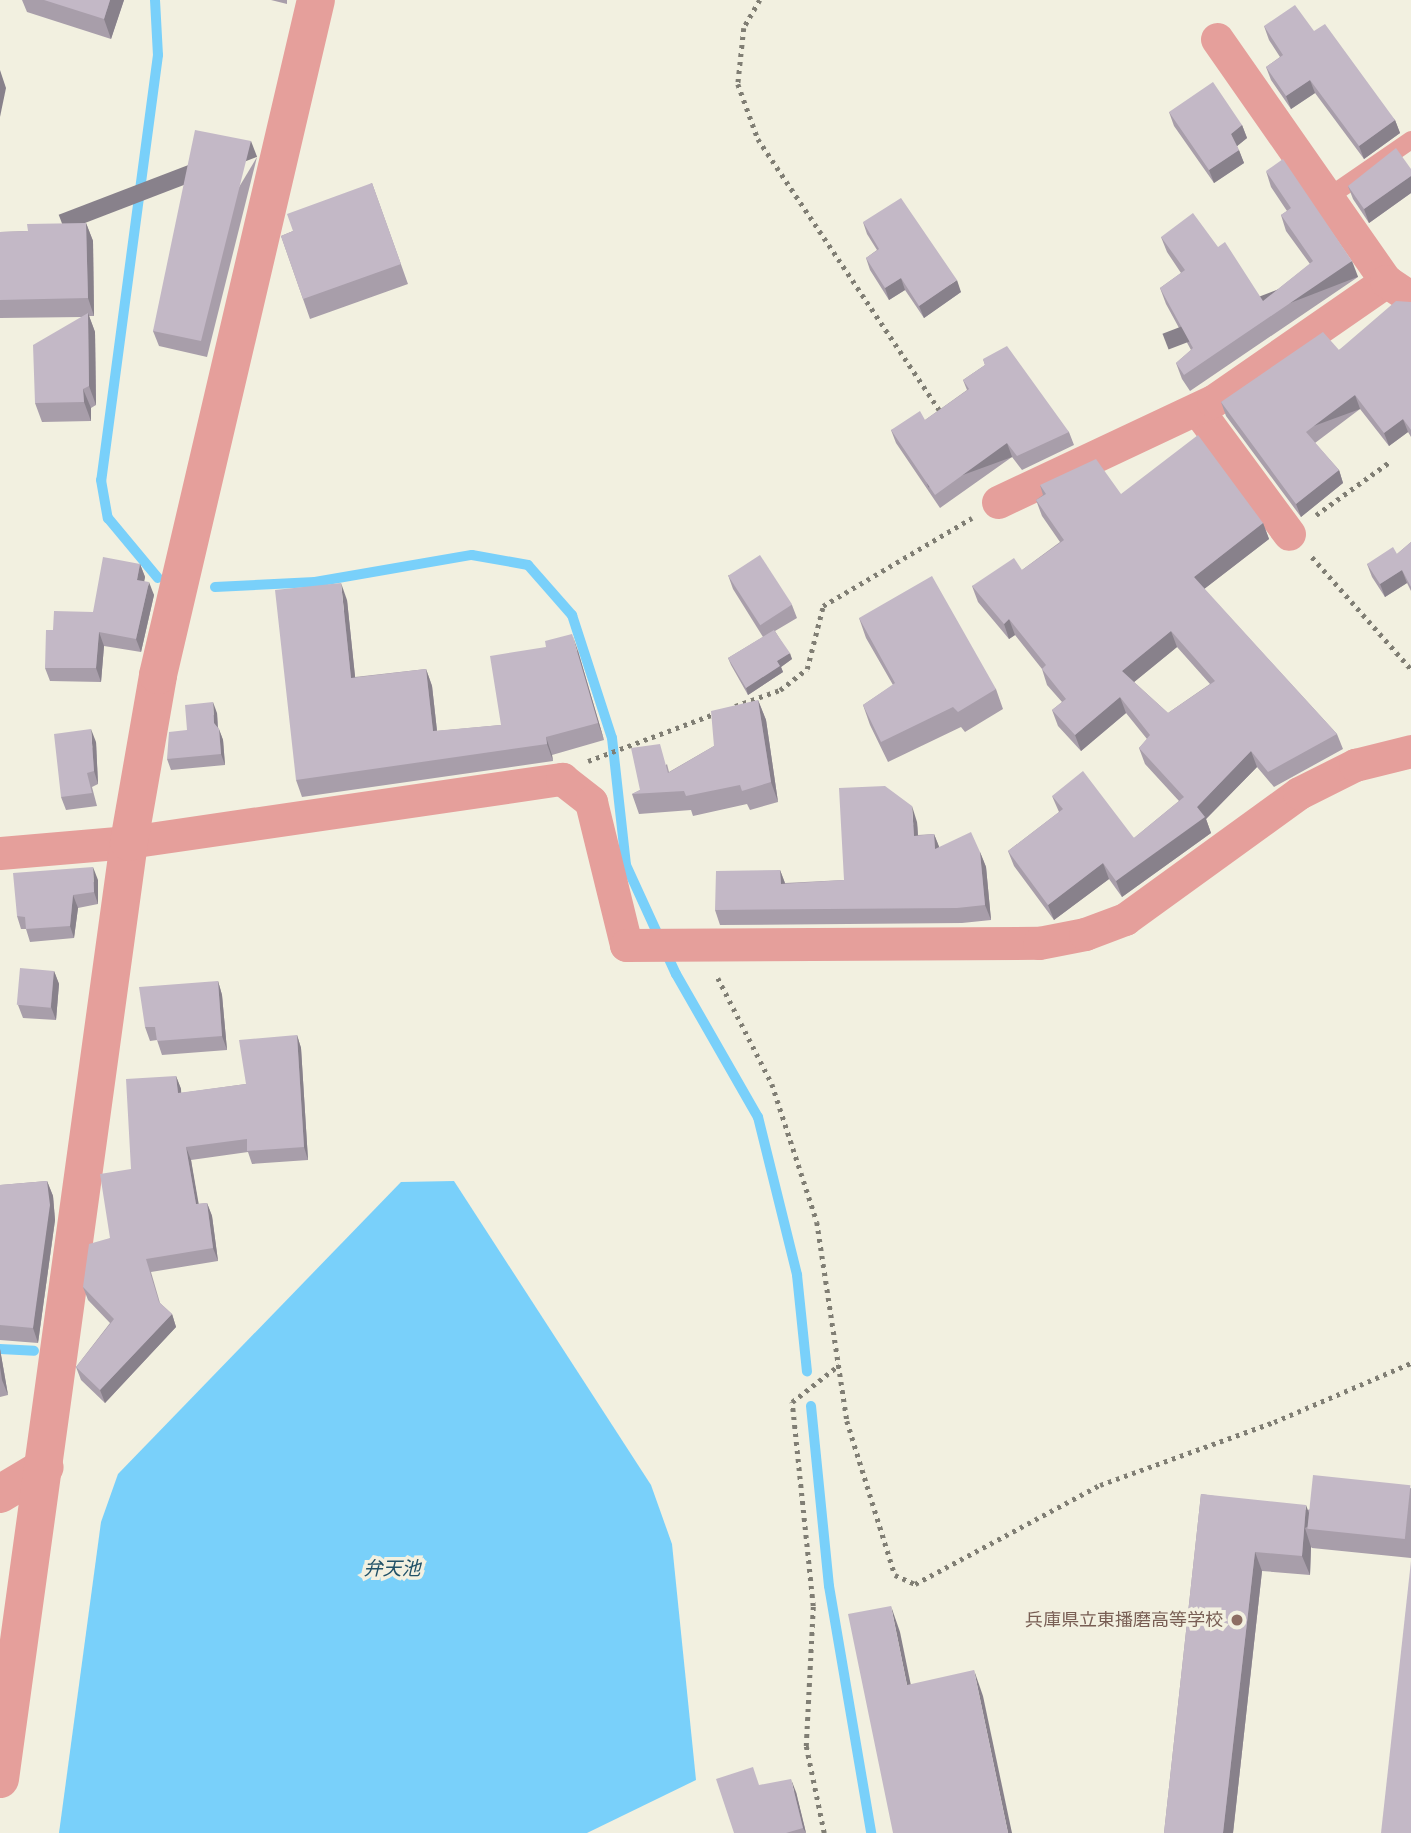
<!DOCTYPE html>
<meta charset="utf-8">
<style>
body{margin:0}
#map{position:relative;width:1411px;height:1833px;overflow:hidden;background:#f2f0e0;font-family:Signika,"Noto Sans JP",sans-serif}
div>[style]{position:absolute}
.water>*{inset:0;background:#79d0fa}
.stream>*{height:10px;margin:-5px;padding:0 5px;transform-origin:5px;border-radius:5px;background:#79d0fa}
.path>*{height:4.5px;margin-top:-2.25px;transform-origin:0;background:repeating-linear-gradient(90deg,#807e74 0 3.5px,transparent 0 8.5px)}
.service>*{height:18px;margin:-9px;padding:0 9px;transform-origin:9px;border-radius:9px;background:#e59f9b}
.minor>*{height:33px;margin:-16.5px;padding:0 16.5px;transform-origin:16.5px;border-radius:16.5px;background:#e59f9b}
.tertiary>*{height:38px;margin:-19px;padding:0 19px;transform-origin:19px;border-radius:19px;background:#e59f9b}
.wall>*{inset:0;background:#a89eaa}
.shaded-wall>*{inset:0;background:#88818b;transform-origin:0 0}
.building>*{inset:0;background:#c3b8c6;transform-origin:0 0}
.dots>*{width:19px;height:19px;translate:-50% -50%;box-sizing:border-box;border:4px solid #f2f0e0;border-radius:50%}
span{translate:-50% -50%;white-space:nowrap;text-align:center;line-height:1.15;-webkit-text-stroke:7px #f2f0e0;paint-order:stroke}
.education-label{font-size:18px;color:#785e54}
.right{translate:-100% -50%;text-align:right}
.water-label{font-size:19px;color:#225268;font-style:italic}
</style>
<div id="map">
<div class="water">
<div style="clip-path:polygon(454px 1181px,651px 1485px,672px 1544px,696px 1780px,587px 1833px,59px 1833px,101px 1522px,118px 1474px,401px 1182px)"></div>
</div>
<div class="stream">
<div style="left:155px;top:0;width:55px;rotate:86.9deg"></div>
<div style="left:158px;top:55px;width:429px;rotate:97.6deg"></div>
<div style="left:101px;top:480px;width:39px;rotate:80deg"></div>
<div style="left:108px;top:518px;width:78px;rotate:50.2deg"></div>
<div style="left:215px;top:587px;width:100px;rotate:-2.9deg"></div>
<div style="left:315px;top:582px;width:159px;rotate:-9.8deg"></div>
<div style="left:472px;top:555px;width:57px;rotate:10.1deg"></div>
<div style="left:528px;top:565px;width:67px;rotate:48.7deg"></div>
<div style="left:572px;top:615px;width:129px;rotate:72deg"></div>
<div style="left:612px;top:738px;width:128px;rotate:83.7deg"></div>
<div style="left:626px;top:865px;width:120px;rotate:65.4deg"></div>
<div style="left:676px;top:974px;width:165px;rotate:60.2deg"></div>
<div style="left:758px;top:1117px;width:163px;rotate:76.1deg"></div>
<div style="left:797px;top:1275px;width:97px;rotate:84.1deg"></div>
<div style="left:0;top:1349px;width:34px;rotate:3deg"></div>
<div style="left:811px;top:1406px;width:181px;rotate:84.3deg"></div>
<div style="left:829px;top:1586px;width:251px;rotate:80.3deg"></div>
</div>
<div class="path">
<div style="left:760px;top:0;width:32px;rotate:120deg"></div>
<div style="left:744px;top:28px;width:56px;rotate:96.1deg"></div>
<div style="left:738px;top:84px;width:59px;rotate:70deg"></div>
<div style="left:758px;top:139px;width:331px;rotate:56.2deg"></div>
<div style="left:1316px;top:515px;width:92px;rotate:-35.8deg"></div>
<div style="left:1312px;top:557px;width:149px;rotate:48.5deg"></div>
<div style="left:735px;top:706px;width:48px;rotate:-19.6deg"></div>
<div style="left:780px;top:690px;width:34px;rotate:-38deg"></div>
<div style="left:807px;top:669px;width:65px;rotate:-75.7deg"></div>
<div style="left:823px;top:606px;width:173px;rotate:-30.6deg"></div>
<div style="left:588px;top:761px;width:134px;rotate:-20.5deg"></div>
<div style="left:718px;top:978px;width:119px;rotate:63deg"></div>
<div style="left:772px;top:1084px;width:145px;rotate:71.9deg"></div>
<div style="left:817px;top:1222px;width:201px;rotate:81.4deg"></div>
<div style="left:847px;top:1421px;width:161px;rotate:72.7deg"></div>
<div style="left:895px;top:1575px;width:22px;rotate:24deg"></div>
<div style="left:915px;top:1584px;width:210px;rotate:-28.2deg"></div>
<div style="left:1100px;top:1485px;width:185px;rotate:-19.9deg"></div>
<div style="left:1274px;top:1422px;width:149px;rotate:-23.3deg"></div>
<div style="left:824px;top:1833px;width:89px;rotate:-101.7deg"></div>
<div style="left:806px;top:1746px;width:140px;rotate:-87.1deg"></div>
<div style="left:813px;top:1606px;width:205px;rotate:-95.9deg"></div>
<div style="left:792px;top:1402px;width:60px;rotate:-38.2deg"></div>
</div>
<div class="service">
<div style="left:1327px;top:198px;width:102px;rotate:-34.6deg"></div>
</div>
<div class="minor">
<div style="left:1217px;top:39px;width:295px;rotate:55.1deg"></div>
<div style="left:1197px;top:409px;width:155px;rotate:53.6deg"></div>
<div style="left:998px;top:502px;width:238px;rotate:-25.2deg"></div>
<div style="left:1213px;top:401px;width:211px;rotate:-34.7deg"></div>
<div style="left:1386px;top:281px;width:30px;rotate:34deg"></div>
<div style="left:0;top:853px;width:129px;rotate:-4.9deg"></div>
<div style="left:129px;top:842px;width:438px;rotate:-8.3deg"></div>
<div style="left:562px;top:779px;width:37px;rotate:38deg"></div>
<div style="left:591px;top:802px;width:147px;rotate:76.2deg"></div>
<div style="left:626px;top:945px;width:413px;rotate:-0.3deg"></div>
<div style="left:1039px;top:943px;width:47px;rotate:-11.1deg"></div>
<div style="left:1085px;top:934px;width:43px;rotate:-20.6deg"></div>
<div style="left:1125px;top:919px;width:215px;rotate:-35.9deg"></div>
<div style="left:1299px;top:793px;width:63px;rotate:-26.6deg"></div>
<div style="left:1355px;top:765px;width:58px;rotate:-14deg"></div>
</div>
<div class="tertiary">
<div style="left:0;top:1494px;width:52px;rotate:-31deg"></div>
<div style="left:0;top:1779px;width:946px;rotate:-82.16deg"></div>
<div style="left:129px;top:842px;width:169px;rotate:-80.1deg"></div>
<div style="left:158px;top:675px;width:693px;rotate:-76.83deg"></div>
</div>
<div class="wall">
<div style="clip-path:polygon(22px 0,124px 0,111px 39px,27px 12px)"></div>
<div style="clip-path:polygon(271px 0,287px 0,287px 4px)"></div>
<div style="clip-path:polygon(1264px 26px,1314px 31px,1395px 120px,1400px 133px,1364px 159px,1315px 93px,1291px 109px,1271px 80px,1266px 67px,1280px 57px,1269px 40px)"></div>
<div style="clip-path:polygon(1169px 112px,1242px 125px,1247px 138px,1237px 146px,1244px 163px,1214px 183px,1174px 126px)"></div>
<div style="clip-path:polygon(257px 157px,207px 357px,159px 346px,153px 331px)"></div>
<div style="clip-path:polygon(1411px 169px,1411px 193px,1369px 223px,1353px 199px,1348px 186px)"></div>
<div style="clip-path:polygon(1266px 171px,1358px 277px,1190px 391px,1182px 379px,1176px 363px,1191px 350px,1166px 304px,1160px 288px,1181px 273px,1167px 252px,1161px 237px,1218px 247px,1263px 301px,1310px 264px,1286px 231px,1281px 215px,1287px 211px,1271px 187px)"></div>
<div style="clip-path:polygon(372px 183px,408px 284px,310px 319px,281px 236px,293px 231px)"></div>
<div style="clip-path:polygon(863px 222px,961px 292px,924px 318px,905px 290px,889px 300px,870px 270px,866px 258px,877px 250px,867px 234px)"></div>
<div style="clip-path:polygon(86px 223px,93px 241px,94px 316px,89px 316px,95px 332px,96px 405px,91px 408px,91px 421px,42px 422px,35px 403px,82px 317px,0 318px,0 232px,28px 231px)"></div>
<div style="clip-path:polygon(1411px 302px,1411px 437px,1408px 432px,1389px 446px,1360px 409px,1315px 443px,1339px 470px,1343px 483px,1301px 517px,1226px 416px,1221px 402px,1339px 350px)"></div>
<div style="clip-path:polygon(983px 359px,1069px 432px,1074px 445px,1022px 470px,1012px 457px,940px 508px,896px 443px,891px 430px,925px 420px,967px 390px,963px 380px,985px 365px)"></div>
<div style="clip-path:polygon(evenodd,1040px 485px,1121px 494px,1263px 523px,1269px 539px,1204px 589px,1337px 734px,1343px 749px,1274px 787px,1257px 767px,1206px 819px,1211px 833px,1122px 897px,1109px 879px,1054px 920px,1014px 866px,1008px 851px,1059px 812px,1052px 796px,1134px 838px,1179px 801px,1145px 764px,1139px 748px,1147px 739px,1126px 713px,1081px 751px,1058px 726px,1052px 710px,1062px 702px,1047px 685px,1042px 669px,1015px 635px,1009px 639px,978px 602px,972px 586px,1022px 570px,1060px 542px,1042px 516px,1036px 500px,1043px 495px,1040px 485px,1177px 647px,1210px 684px,1168px 713px,1134px 682px,1177px 647px)"></div>
<div style="clip-path:polygon(1411px 542px,1411px 591px,1407px 583px,1385px 597px,1372px 577px,1367px 564px,1397px 554px)"></div>
<div style="clip-path:polygon(140px 564px,145px 577px,144px 581px,154px 595px,141px 652px,104px 646px,101px 682px,50px 681px,45px 668px,53px 630px,93px 612px)"></div>
<div style="clip-path:polygon(728px 575px,792px 605px,797px 618px,775px 631px,792px 659px,781px 667px,783px 672px,748px 695px,731px 665px,728px 658px,763px 637px,733px 589px)"></div>
<div style="clip-path:polygon(347px 600px,355px 677px,426px 669px,432px 686px,437px 731px,501px 725px,578px 651px,604px 740px,552px 755px,553px 761px,302px 797px,296px 780px)"></div>
<div style="clip-path:polygon(859px 618px,996px 689px,1003px 709px,965px 732px,961px 727px,888px 762px,870px 725px,863px 705px,893px 685px,866px 638px)"></div>
<div style="clip-path:polygon(758px 700px,766px 720px,778px 802px,750px 810px,747px 804px,693px 816px,691px 810px,639px 814px,632px 794px,640px 790px,667px 764px,669px 772px,714px 746px)"></div>
<div style="clip-path:polygon(217px 713px,218px 727px,223px 740px,225px 765px,171px 770px,167px 759px,187px 730px)"></div>
<div style="clip-path:polygon(96px 742px,98px 784px,92px 787px,97px 806px,66px 810px,61px 797px)"></div>
<div style="clip-path:polygon(917px 822px,918px 835px,934px 834px,939px 847px,980px 852px,986px 867px,991px 920px,962px 923px,720px 925px,715px 910px,780px 870px,785px 883px,844px 880px)"></div>
<div style="clip-path:polygon(98px 880px,98px 904px,78px 908px,74px 938px,30px 942px,26px 929px,21px 929px,17px 916px)"></div>
<div style="clip-path:polygon(54px 971px,59px 984px,56px 1020px,23px 1018px,18px 1005px)"></div>
<div style="clip-path:polygon(218px 981px,222px 995px,227px 1050px,162px 1055px,157px 1040px,150px 1041px,145px 1027px)"></div>
<div style="clip-path:polygon(297px 1035px,301px 1048px,308px 1160px,252px 1164px,248px 1152px,191px 1160px,198px 1204px,207px 1203px,212px 1216px,218px 1261px,151px 1272px,160px 1303px,172px 1314px,176px 1327px,105px 1403px,81px 1380px,76px 1367px,110px 1323px,88px 1300px,83px 1287px,110px 1238px,131px 1169px,176px 1076px,181px 1089px,181px 1093px,246px 1084px)"></div>
<div style="clip-path:polygon(47px 1181px,53px 1196px,55px 1220px,38px 1343px,0 1340px,0 1185px)"></div>
<div style="clip-path:polygon(0 1349px,8px 1395px,0 1397px)"></div>
<div style="clip-path:polygon(1411px 1488px,1411px 1558px,1312px 1548px,1311px 1547px,1310px 1575px,1262px 1571px,1233px 1833px,1164px 1833px,1201px 1494px,1307px 1510px)"></div>
<div style="clip-path:polygon(759px 1785px,796px 1792px,806px 1833px,734px 1833px)"></div>
</div>
<div class="shaded-wall">
<div style="clip-path:polygon(110px 0,124px 0,111px 39px,104px 19px)"></div>
<div style="clip-path:polygon(0 70px,6px 88px,0 117px)"></div>
<div style="clip-path:polygon(1310px 80px,1315px 93px,1291px 109px,1286px 96px)"></div>
<div style="clip-path:polygon(1395px 120px,1400px 133px,1364px 159px,1359px 146px)"></div>
<div style="clip-path:polygon(1242px 125px,1247px 138px,1236px 147px,1231px 134px)"></div>
<div style="left:251px;top:141px;width:17px;height:206px;rotate:69deg"></div>
<div style="clip-path:polygon(1239px 150px,1244px 163px,1214px 183px,1209px 170px)"></div>
<div style="clip-path:polygon(1411px 176px,1411px 193px,1369px 223px,1364px 209px)"></div>
<div style="clip-path:polygon(86px 223px,93px 241px,94px 316px,88px 298px)"></div>
<div style="left:1352px;top:261px;width:17px;height:203px;rotate:69deg"></div>
<div style="clip-path:polygon(901px 278px,905px 290px,889px 300px,885px 288px)"></div>
<div style="clip-path:polygon(957px 280px,961px 292px,924px 318px,919px 306px)"></div>
<div style="clip-path:polygon(88px 313px,95px 332px,96px 405px,89px 386px)"></div>
<div style="clip-path:polygon(83px 389px,91px 408px,91px 421px,84px 402px)"></div>
<div style="left:1355px;top:395px;width:15px;height:61px;rotate:70deg"></div>
<div style="clip-path:polygon(1403px 419px,1408px 432px,1389px 446px,1384px 433px)"></div>
<div style="left:1007px;top:443px;width:15px;height:89px;rotate:70deg"></div>
<div style="clip-path:polygon(1339px 470px,1343px 483px,1301px 517px,1296px 504px)"></div>
<div style="clip-path:polygon(1263px 523px,1269px 539px,1199px 593px,1194px 577px)"></div>
<div style="clip-path:polygon(140px 564px,145px 577px,142px 593px,137px 580px)"></div>
<div style="clip-path:polygon(1402px 570px,1407px 583px,1385px 597px,1380px 584px)"></div>
<div style="clip-path:polygon(149px 582px,154px 595px,141px 652px,136px 639px)"></div>
<div style="clip-path:polygon(341px 583px,347px 600px,357px 695px,351px 678px)"></div>
<div style="clip-path:polygon(1009px 619px,1015px 635px,1009px 639px,1004px 624px)"></div>
<div style="clip-path:polygon(1171px 631px,1177px 647px,1128px 687px,1122px 671px)"></div>
<div style="clip-path:polygon(99px 632px,104px 646px,101px 682px,96px 668px)"></div>
<div style="clip-path:polygon(572px 634px,578px 651px,604px 740px,598px 723px)"></div>
<div style="clip-path:polygon(790px 653px,792px 659px,781px 667px,783px 672px,748px 695px,746px 688px,777px 661px)"></div>
<div style="clip-path:polygon(426px 669px,432px 686px,439px 749px,433px 731px)"></div>
<div style="clip-path:polygon(1120px 697px,1126px 713px,1081px 751px,1075px 735px)"></div>
<div style="clip-path:polygon(758px 700px,766px 720px,778px 802px,771px 782px)"></div>
<div style="clip-path:polygon(213px 702px,217px 713px,218px 734px,214px 723px)"></div>
<div style="clip-path:polygon(91px 729px,96px 742px,98px 784px,94px 771px)"></div>
<div style="clip-path:polygon(219px 729px,223px 740px,225px 765px,221px 754px)"></div>
<div style="clip-path:polygon(546px 737px,552px 755px,553px 761px,547px 744px)"></div>
<div style="clip-path:polygon(1251px 751px,1257px 767px,1206px 819px,1211px 833px,1122px 897px,1116px 881px,1197px 807px)"></div>
<div style="clip-path:polygon(912px 806px,917px 822px,919px 851px,914px 836px)"></div>
<div style="clip-path:polygon(934px 834px,940px 849px,935px 849px)"></div>
<div style="clip-path:polygon(980px 852px,986px 867px,991px 920px,985px 905px)"></div>
<div style="clip-path:polygon(1103px 863px,1109px 879px,1054px 920px,1048px 905px)"></div>
<div style="clip-path:polygon(93px 867px,98px 880px,98px 904px,94px 892px)"></div>
<div style="clip-path:polygon(780px 870px,786px 886px,781px 884px)"></div>
<div style="clip-path:polygon(73px 895px,78px 908px,74px 938px,70px 926px)"></div>
<div style="clip-path:polygon(54px 971px,59px 984px,56px 1020px,51px 1007px)"></div>
<div style="clip-path:polygon(218px 981px,222px 995px,227px 1050px,222px 1036px)"></div>
<div style="clip-path:polygon(297px 1035px,301px 1048px,308px 1160px,304px 1147px)"></div>
<div style="clip-path:polygon(176px 1076px,181px 1089px,182px 1106px,178px 1093px)"></div>
<div style="clip-path:polygon(186px 1147px,191px 1160px,201px 1217px,196px 1204px)"></div>
<div style="clip-path:polygon(47px 1181px,53px 1196px,55px 1220px,38px 1343px,33px 1328px)"></div>
<div style="clip-path:polygon(207px 1203px,212px 1216px,218px 1261px,213px 1248px)"></div>
<div style="clip-path:polygon(172px 1314px,176px 1327px,105px 1403px,100px 1390px)"></div>
<div style="clip-path:polygon(0 1349px,8px 1395px,2px 1380px,0 1367px)"></div>
<div style="clip-path:polygon(1306px 1505px,1313px 1524px,1305px 1528px,1311px 1547px,1310px 1575px,1302px 1556px)"></div>
<div style="clip-path:polygon(1255px 1552px,1262px 1571px,1233px 1833px,1223px 1833px)"></div>
<div style="clip-path:polygon(891px 1606px,900px 1632px,916px 1710px,907px 1685px)"></div>
<div style="clip-path:polygon(974px 1670px,983px 1696px,1012px 1833px,1008px 1833px)"></div>
<div style="clip-path:polygon(791px 1779px,796px 1792px,806px 1833px,803px 1828px)"></div>
</div>
<div class="building">
<div style="clip-path:polygon(44px 0,110px 0,104px 19px)"></div>
<div style="clip-path:polygon(1295px 5px,1314px 31px,1325px 24px,1395px 120px,1359px 146px,1310px 80px,1286px 96px,1266px 67px,1283px 55px,1264px 26px)"></div>
<div style="clip-path:polygon(1213px 82px,1242px 125px,1231px 134px,1239px 150px,1209px 170px,1169px 112px)"></div>
<div style="clip-path:polygon(195px 130px,251px 141px,201px 341px,153px 331px)"></div>
<div style="clip-path:polygon(1396px 148px,1411px 169px,1411px 176px,1364px 209px,1348px 186px)"></div>
<div style="clip-path:polygon(1283px 159px,1352px 261px,1184px 375px,1176px 363px,1193px 348px,1160px 288px,1185px 270px,1161px 237px,1193px 213px,1218px 247px,1225px 242px,1263px 301px,1313px 261px,1281px 215px,1291px 208px,1266px 171px)"></div>
<div style="clip-path:polygon(372px 183px,401px 264px,303px 299px,281px 236px,293px 231px,287px 214px)"></div>
<div style="clip-path:polygon(901px 198px,957px 280px,919px 306px,901px 278px,885px 288px,866px 258px,879px 249px,863px 222px)"></div>
<div style="clip-path:polygon(86px 223px,88px 298px,0 300px,0 232px,28px 231px,27px 224px)"></div>
<div style="clip-path:polygon(1396px 301px,1411px 302px,1411px 430px,1403px 419px,1384px 433px,1355px 395px,1306px 432px,1339px 470px,1296px 504px,1221px 402px,1323px 332px,1339px 350px)"></div>
<div style="clip-path:polygon(88px 313px,89px 386px,83px 389px,84px 402px,35px 403px,33px 345px)"></div>
<div style="clip-path:polygon(1007px 346px,1069px 432px,1017px 456px,1007px 443px,935px 495px,891px 430px,920px 411px,925px 420px,969px 389px,963px 380px,985px 365px,983px 359px)"></div>
<div style="clip-path:polygon(evenodd,1198px 435px,1263px 523px,1194px 577px,1337px 734px,1268px 772px,1251px 751px,1197px 807px,1205px 817px,1116px 881px,1103px 863px,1048px 905px,1008px 851px,1063px 809px,1052px 796px,1083px 771px,1134px 838px,1184px 797px,1139px 748px,1150px 735px,1120px 697px,1075px 735px,1052px 710px,1066px 699px,1042px 669px,1046px 665px,1009px 619px,1004px 624px,972px 586px,1014px 558px,1022px 570px,1064px 540px,1036px 500px,1046px 494px,1040px 485px,1096px 459px,1121px 494px,1198px 435px,1171px 631px,1215px 681px,1168px 713px,1122px 671px,1171px 631px)"></div>
<div style="clip-path:polygon(1411px 542px,1411px 587px,1402px 570px,1380px 584px,1367px 564px,1393px 547px,1397px 554px)"></div>
<div style="left:760px;top:555px;width:59px;height:38px;rotate:57deg"></div>
<div style="clip-path:polygon(103px 557px,140px 564px,137px 580px,149px 582px,136px 639px,99px 632px,96px 668px,45px 668px,46px 630px,53px 630px,54px 611px,93px 612px)"></div>
<div style="clip-path:polygon(932px 576px,996px 689px,958px 712px,953px 707px,881px 742px,863px 705px,895px 683px,859px 618px)"></div>
<div style="clip-path:polygon(341px 583px,351px 678px,426px 669px,433px 731px,501px 725px,490px 656px,546px 647px,545px 641px,572px 634px,598px 723px,546px 737px,547px 744px,296px 780px,275px 590px)"></div>
<div style="clip-path:polygon(774px 630px,790px 653px,777px 661px,780px 666px,746px 688px,728px 658px)"></div>
<div style="clip-path:polygon(758px 700px,771px 782px,742px 791px,740px 785px,686px 796px,684px 791px,632px 794px,640px 790px,631px 748px,660px 744px,668px 773px,714px 746px,711px 711px)"></div>
<div style="clip-path:polygon(213px 702px,214px 723px,219px 729px,221px 754px,167px 759px,169px 732px,187px 730px,185px 705px)"></div>
<div style="clip-path:polygon(91px 729px,94px 771px,87px 773px,92px 793px,61px 797px,54px 734px)"></div>
<div style="clip-path:polygon(885px 786px,912px 806px,914px 836px,934px 834px,935px 849px,971px 832px,980px 852px,985px 905px,957px 908px,715px 910px,716px 871px,780px 870px,781px 884px,844px 880px,839px 788px)"></div>
<div style="clip-path:polygon(93px 867px,94px 892px,73px 895px,70px 926px,26px 929px,25px 917px,17px 916px,13px 873px)"></div>
<div style="left:20px;top:968px;width:34px;height:37px;rotate:5deg"></div>
<div style="clip-path:polygon(218px 981px,222px 1036px,157px 1041px,155px 1027px,145px 1027px,139px 987px)"></div>
<div style="clip-path:polygon(297px 1035px,304px 1147px,247px 1151px,247px 1139px,186px 1147px,196px 1204px,207px 1203px,213px 1248px,146px 1259px,159px 1302px,172px 1314px,100px 1390px,76px 1367px,114px 1319px,83px 1287px,89px 1244px,110px 1238px,100px 1174px,131px 1169px,126px 1079px,176px 1076px,178px 1093px,246px 1084px,239px 1040px)"></div>
<div style="clip-path:polygon(47px 1181px,50px 1205px,33px 1328px,0 1325px,0 1185px)"></div>
<div style="left:1313px;top:1475px;width:98px;height:54px;rotate:6deg"></div>
<div style="clip-path:polygon(1201px 1494px,1306px 1505px,1302px 1556px,1255px 1552px,1223px 1833px,1164px 1833px)"></div>
<div style="clip-path:polygon(1411px 1561px,1411px 1833px,1381px 1833px)"></div>
<div style="clip-path:polygon(891px 1606px,907px 1685px,974px 1670px,1008px 1833px,893px 1833px,848px 1614px)"></div>
<div style="clip-path:polygon(753px 1767px,759px 1785px,791px 1779px,803px 1828px,786px 1833px,734px 1833px,716px 1779px)"></div>
</div>
<div class="dots">
<div style="left:1237px;top:1620px;background:#8d6e63"></div>
</div>
<div class="education-label">
<span class="right" style="left:1223px;top:1620px">兵庫県立東播磨高等学校</span>
</div>
<div class="water-label">
<span style="left:392px;top:1570px">弁天池</span>
</div>
</div>
